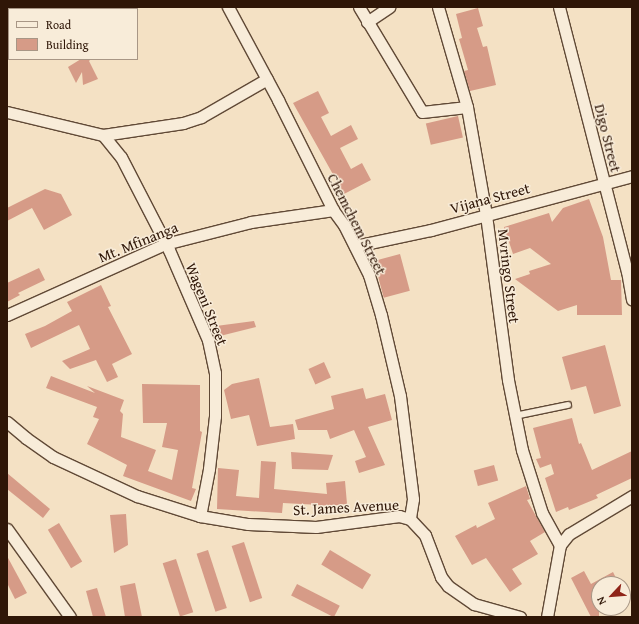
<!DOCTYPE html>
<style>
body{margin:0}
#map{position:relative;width:639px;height:624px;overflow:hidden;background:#f4e1c4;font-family:"Gentium Book Plus",serif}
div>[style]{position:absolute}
.building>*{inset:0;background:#d69b87;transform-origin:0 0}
.roads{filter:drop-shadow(1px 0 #604936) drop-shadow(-1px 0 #604936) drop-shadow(0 1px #604936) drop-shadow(0 -1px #604936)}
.lane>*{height:5.5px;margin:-2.75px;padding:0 2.75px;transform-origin:2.75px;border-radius:2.75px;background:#f8ecd9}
.street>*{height:11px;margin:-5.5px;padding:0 5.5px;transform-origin:5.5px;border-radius:5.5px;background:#f8ecd9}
span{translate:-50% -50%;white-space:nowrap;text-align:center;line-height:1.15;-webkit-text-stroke:3px #f8ecd9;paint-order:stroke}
.street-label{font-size:15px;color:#2f1607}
.frame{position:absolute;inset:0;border:8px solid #2f1607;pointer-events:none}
.legend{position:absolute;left:8px;top:8px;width:130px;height:52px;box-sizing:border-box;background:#f8ecd9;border:1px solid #a89685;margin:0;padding:5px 7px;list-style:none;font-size:12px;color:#2f1607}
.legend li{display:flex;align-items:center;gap:8px;height:20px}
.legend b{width:20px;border:1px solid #a89685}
.north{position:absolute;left:591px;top:576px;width:40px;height:40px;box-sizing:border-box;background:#f8ecd9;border:1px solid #a89685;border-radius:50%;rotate:244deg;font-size:11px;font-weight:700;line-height:16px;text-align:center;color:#2f1607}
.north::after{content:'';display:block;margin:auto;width:14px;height:18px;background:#8f2418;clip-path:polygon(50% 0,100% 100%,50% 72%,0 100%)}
</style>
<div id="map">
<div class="building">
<div style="clip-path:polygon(478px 8px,483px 26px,477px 28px,483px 47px,487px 46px,496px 85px,470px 91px,464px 71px,468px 70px,459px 39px,462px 38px,456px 14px)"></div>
<div style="clip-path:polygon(81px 59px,91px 59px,89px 61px,98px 79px,83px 85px,82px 72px,76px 83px,68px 67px)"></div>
<div style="clip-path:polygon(318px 91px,329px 113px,321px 117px,331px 136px,351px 125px,358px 139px,340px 148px,351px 169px,362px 163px,371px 180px,344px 194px,293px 103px)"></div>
<div style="left:458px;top:116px;width:22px;height:33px;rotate:77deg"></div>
<div style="clip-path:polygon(45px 189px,61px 194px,72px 215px,44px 230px,32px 208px,7px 221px,7px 208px)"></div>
<div style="clip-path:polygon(589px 199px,603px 237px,611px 280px,621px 280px,622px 315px,577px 315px,577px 305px,558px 311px,515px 279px,530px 274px,529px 271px,551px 264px,530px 248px,513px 254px,504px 227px,549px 213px,552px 222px,563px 208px)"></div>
<div style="left:400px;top:254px;width:38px;height:27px;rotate:75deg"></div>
<div style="clip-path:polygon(39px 268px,45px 280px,18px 293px,20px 295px,7px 302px,7px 283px)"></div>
<div style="clip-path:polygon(101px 285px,111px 306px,108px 307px,132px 354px,112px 364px,118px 377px,107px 382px,96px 360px,70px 369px,62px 361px,90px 349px,79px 325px,31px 348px,25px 334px,45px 326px,72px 311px,67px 302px)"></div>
<div style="clip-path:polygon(254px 321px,256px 327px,220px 336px,216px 326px)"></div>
<div style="clip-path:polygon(605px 345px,621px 406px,594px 414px,586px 386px,571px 390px,562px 357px)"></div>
<div style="left:324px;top:362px;width:17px;height:17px;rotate:66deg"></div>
<div style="clip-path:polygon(51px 376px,95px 393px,87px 386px,124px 400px,120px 411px,123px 414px,121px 437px,156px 450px,148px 471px,172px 480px,178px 450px,162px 447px,167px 423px,143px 423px,142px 384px,200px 385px,200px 431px,202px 432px,192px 488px,196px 489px,191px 501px,123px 476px,127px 465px,87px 444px,99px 419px,93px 417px,97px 407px,46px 388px)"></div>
<div style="clip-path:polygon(259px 378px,270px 427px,293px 424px,295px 439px,257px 446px,249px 415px,231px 419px,224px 390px,232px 384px)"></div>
<div style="clip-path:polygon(363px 388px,366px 399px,385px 394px,392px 420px,368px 427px,385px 465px,359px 473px,355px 461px,366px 457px,354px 430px,330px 439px,327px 430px,298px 430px,295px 420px,334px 409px,331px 396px)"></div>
<div style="clip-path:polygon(572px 418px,579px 444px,581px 443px,592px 470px,632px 451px,632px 478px,596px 495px,598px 498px,569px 510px,568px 507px,556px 512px,545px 478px,554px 474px,551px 464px,540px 468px,536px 459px,541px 458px,533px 428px)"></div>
<div style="clip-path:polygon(291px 452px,333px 455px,328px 470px,292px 469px)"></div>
<div style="clip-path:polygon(261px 461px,276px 462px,274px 489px,327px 494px,326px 483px,345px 481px,347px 504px,320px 507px,320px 505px,283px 503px,282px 513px,217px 509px,218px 468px,239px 470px,236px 496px,259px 498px)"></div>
<div style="left:494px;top:465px;width:16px;height:21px;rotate:75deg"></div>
<div style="clip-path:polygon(7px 473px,50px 509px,43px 518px,7px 489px)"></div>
<div style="clip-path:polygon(526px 486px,530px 499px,527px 500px,545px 532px,530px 541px,538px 554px,512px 569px,522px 584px,510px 592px,486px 558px,472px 565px,455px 536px,476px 525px,477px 528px,495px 519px,488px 503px)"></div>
<div style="clip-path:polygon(126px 514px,128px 545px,114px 553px,110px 515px)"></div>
<div style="left:59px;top:523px;width:45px;height:13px;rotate:59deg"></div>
<div style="left:244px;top:542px;width:59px;height:13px;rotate:72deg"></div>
<div style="left:208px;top:550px;width:61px;height:12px;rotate:72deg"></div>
<div style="left:330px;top:550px;width:48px;height:17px;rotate:31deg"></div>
<div style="clip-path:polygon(7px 556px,27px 593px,15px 599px,7px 583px)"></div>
<div style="left:176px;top:559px;width:56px;height:14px;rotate:72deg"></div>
<div style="clip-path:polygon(584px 571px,591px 584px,613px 572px,619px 584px,599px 584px,599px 617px,591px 617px,571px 578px)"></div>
<div style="clip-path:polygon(135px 583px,142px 617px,125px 617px,120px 586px)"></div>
<div style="left:297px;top:584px;width:48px;height:13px;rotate:27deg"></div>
<div style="clip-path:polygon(97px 588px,106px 617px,93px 617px,86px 591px)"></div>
</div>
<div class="roads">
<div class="lane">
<div style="left:515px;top:416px;width:54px;rotate:-11.7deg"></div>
</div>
<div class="street">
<div style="left:228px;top:7px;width:106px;rotate:61.7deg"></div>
<div style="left:278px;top:100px;width:123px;rotate:63.4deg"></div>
<div style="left:333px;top:210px;width:19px;rotate:54deg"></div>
<div style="left:344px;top:225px;width:56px;rotate:63.4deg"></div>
<div style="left:369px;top:275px;width:42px;rotate:73.3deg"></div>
<div style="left:381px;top:315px;width:83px;rotate:76.8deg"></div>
<div style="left:400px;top:396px;width:104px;rotate:82.8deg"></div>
<div style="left:413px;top:499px;width:20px;rotate:99deg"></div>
<div style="left:359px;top:7px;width:122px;rotate:59deg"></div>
<div style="left:422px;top:112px;width:45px;rotate:-6.3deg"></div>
<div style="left:438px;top:7px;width:104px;rotate:73.8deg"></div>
<div style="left:467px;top:107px;width:110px;rotate:80deg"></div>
<div style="left:486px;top:215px;width:166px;rotate:82.4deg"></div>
<div style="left:508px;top:380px;width:71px;rotate:78.7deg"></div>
<div style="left:522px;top:450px;width:66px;rotate:72.4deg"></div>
<div style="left:542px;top:513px;width:37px;rotate:61deg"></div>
<div style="left:559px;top:7px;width:273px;rotate:75.6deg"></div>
<div style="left:627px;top:271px;width:29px;rotate:80deg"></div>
<div style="left:367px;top:22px;width:27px;rotate:-34deg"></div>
<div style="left:7px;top:112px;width:99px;rotate:13.5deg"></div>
<div style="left:103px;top:135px;width:28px;rotate:51deg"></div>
<div style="left:121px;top:157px;width:105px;rotate:62.7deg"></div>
<div style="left:169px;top:250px;width:98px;rotate:66.6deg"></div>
<div style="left:208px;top:340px;width:34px;rotate:78deg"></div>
<div style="left:215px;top:373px;width:43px;rotate:90deg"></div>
<div style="left:215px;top:416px;width:53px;rotate:96.5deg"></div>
<div style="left:209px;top:469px;width:48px;rotate:100.8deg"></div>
<div style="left:103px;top:135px;width:81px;rotate:-8.5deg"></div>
<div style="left:183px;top:123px;width:19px;rotate:-18deg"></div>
<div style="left:201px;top:117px;width:76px;rotate:-29.9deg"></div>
<div style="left:355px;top:246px;width:78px;rotate:-11.9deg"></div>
<div style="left:431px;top:230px;width:208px;rotate:-15deg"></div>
<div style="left:7px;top:315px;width:173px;rotate:-24.2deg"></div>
<div style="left:165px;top:244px;width:89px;rotate:-14.3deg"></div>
<div style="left:251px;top:222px;width:83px;rotate:-8.3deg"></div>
<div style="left:7px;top:422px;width:25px;rotate:40deg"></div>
<div style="left:26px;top:438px;width:33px;rotate:35deg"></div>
<div style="left:53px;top:457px;width:93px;rotate:24.9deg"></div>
<div style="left:137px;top:496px;width:66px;rotate:17.6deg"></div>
<div style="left:200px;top:516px;width:49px;rotate:9.5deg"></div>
<div style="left:248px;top:524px;width:68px;rotate:2.5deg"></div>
<div style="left:316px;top:527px;width:84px;rotate:-7.5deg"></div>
<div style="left:399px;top:516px;width:11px;rotate:15deg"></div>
<div style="left:410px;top:519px;width:22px;rotate:47deg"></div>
<div style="left:425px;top:535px;width:45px;rotate:69.1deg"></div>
<div style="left:441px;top:577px;width:11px;rotate:52deg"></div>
<div style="left:448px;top:586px;width:32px;rotate:35deg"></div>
<div style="left:474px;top:604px;width:48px;rotate:15.8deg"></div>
<div style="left:7px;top:529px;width:108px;rotate:54.4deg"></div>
<div style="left:547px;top:617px;width:73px;rotate:-79.8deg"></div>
<div style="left:560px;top:545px;width:14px;rotate:-51deg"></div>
<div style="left:569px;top:534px;width:74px;rotate:-31.1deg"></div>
</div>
</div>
<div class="street-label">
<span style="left:608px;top:138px;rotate:76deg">Digo Street</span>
<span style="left:490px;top:198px;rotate:-15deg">Vijana Street</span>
<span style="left:357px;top:224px;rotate:63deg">Chemchem Street</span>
<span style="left:138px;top:242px;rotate:-22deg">Mt. Mfinanga</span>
<span style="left:509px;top:276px;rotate:83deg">Mvringo Street</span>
<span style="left:207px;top:304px;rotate:68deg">Wageni Street</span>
<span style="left:346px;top:507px;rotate:-3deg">St. James Avenue</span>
</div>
<div class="frame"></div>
<ul class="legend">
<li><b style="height:5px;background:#f8ecd9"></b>Road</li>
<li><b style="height:11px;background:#d69b87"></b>Building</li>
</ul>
<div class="north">N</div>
</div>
